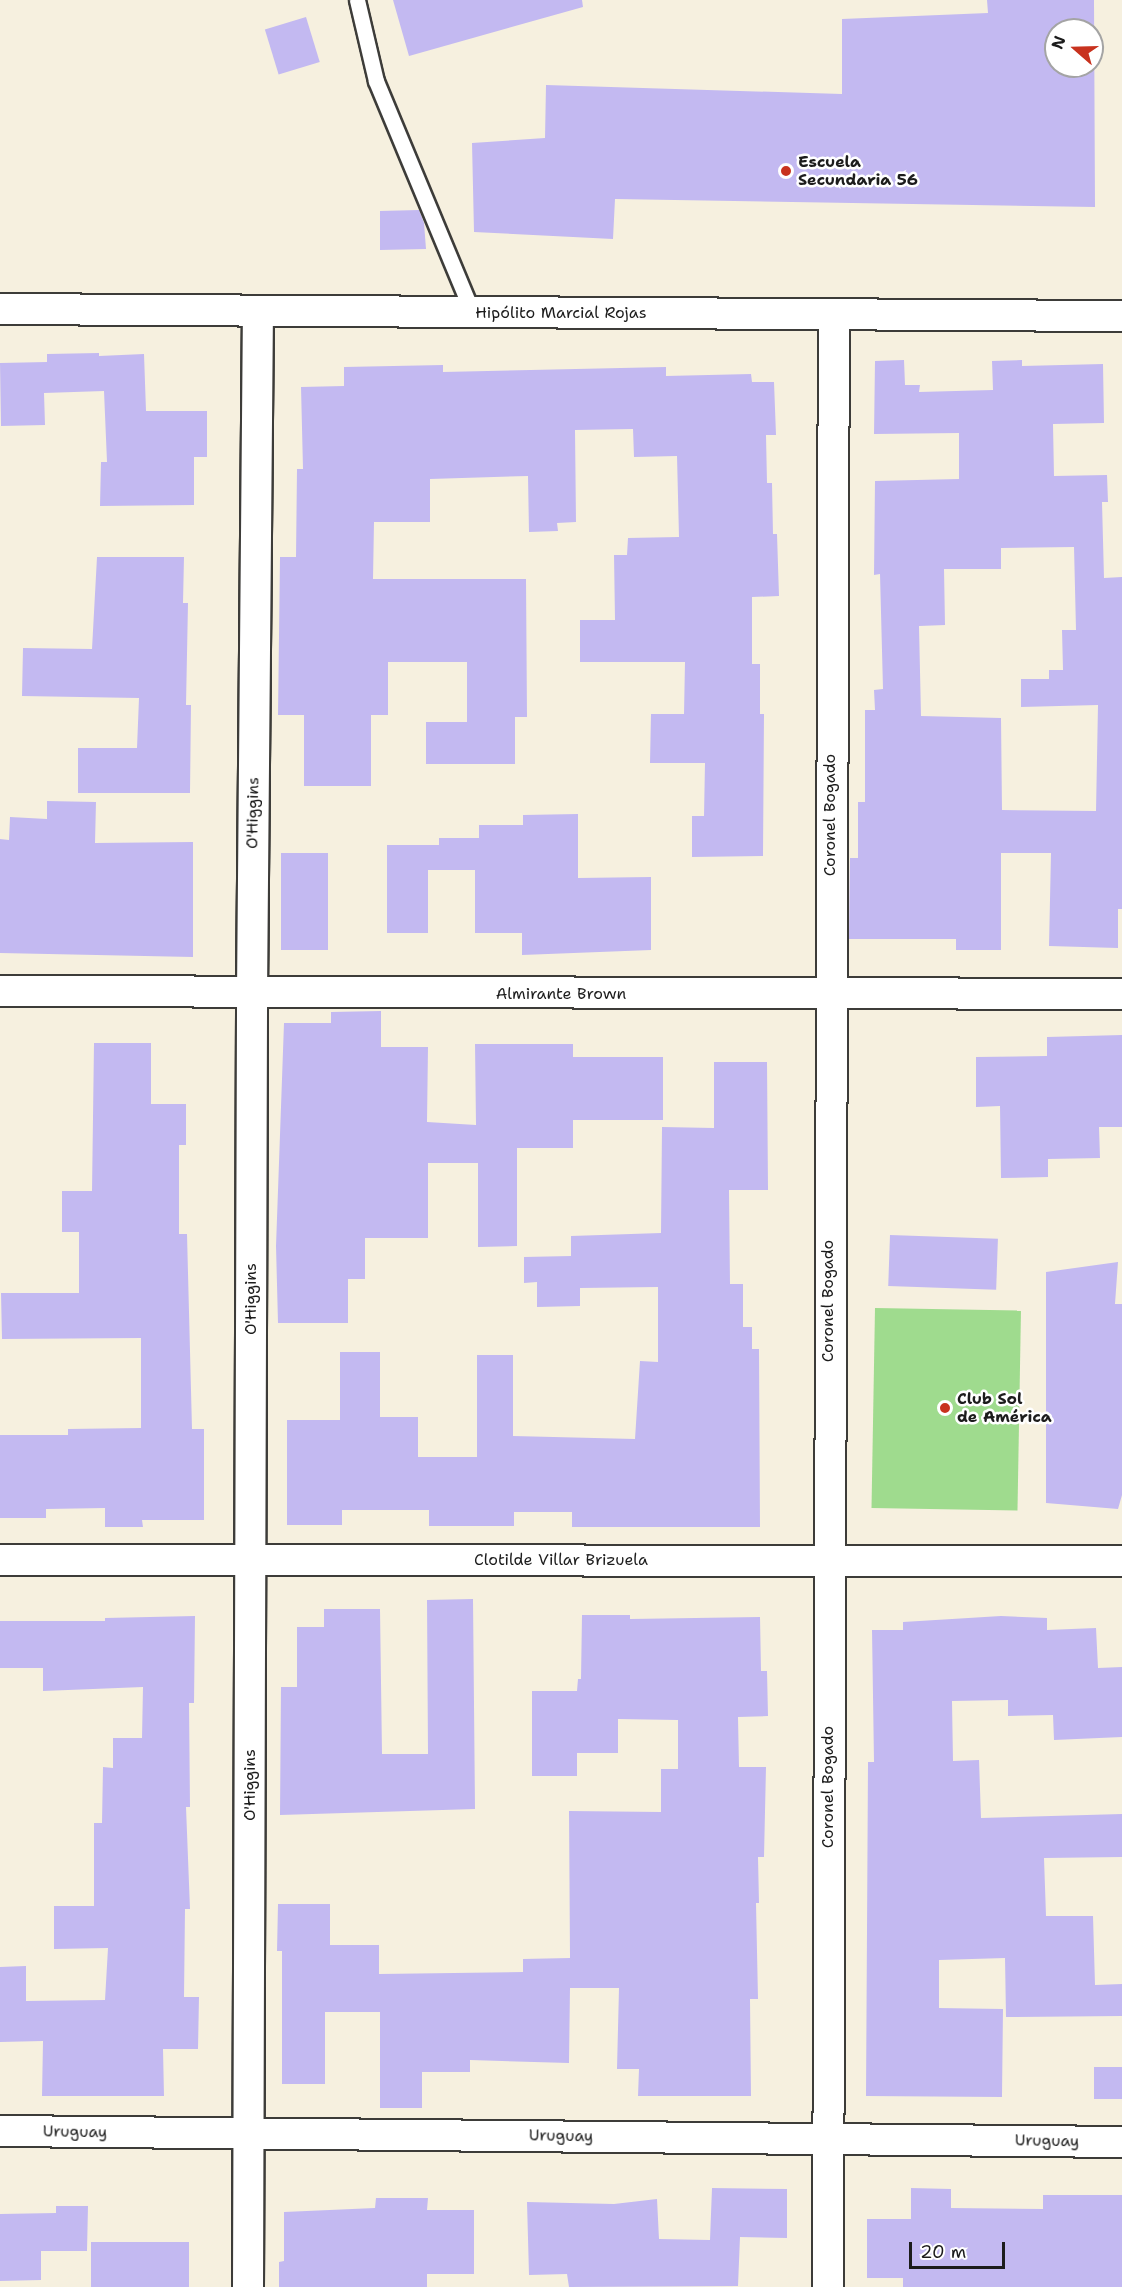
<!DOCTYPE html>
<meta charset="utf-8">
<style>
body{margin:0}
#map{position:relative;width:1122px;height:2287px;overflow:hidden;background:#f6f0df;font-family:"Shantell Sans",sans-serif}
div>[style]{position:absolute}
.green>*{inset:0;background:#9fdb8e;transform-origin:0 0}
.building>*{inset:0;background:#c3b9f1;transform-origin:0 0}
.roads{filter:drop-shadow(2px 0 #3d3c39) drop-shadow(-2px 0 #3d3c39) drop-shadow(0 2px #3d3c39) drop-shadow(0 -2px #3d3c39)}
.lane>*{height:15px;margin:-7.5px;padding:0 7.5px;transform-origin:7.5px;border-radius:7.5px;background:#fff}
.street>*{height:30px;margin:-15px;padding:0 15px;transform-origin:15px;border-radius:15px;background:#fff}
.dots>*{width:16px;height:16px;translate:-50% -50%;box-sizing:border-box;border:3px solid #fff;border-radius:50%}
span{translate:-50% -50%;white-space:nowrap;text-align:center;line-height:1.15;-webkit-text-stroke:5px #fff;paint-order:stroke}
.poi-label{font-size:16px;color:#1c1c1c;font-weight:700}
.left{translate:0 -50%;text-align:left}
.street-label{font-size:16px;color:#1c1c1c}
.north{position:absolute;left:1044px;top:18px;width:60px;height:60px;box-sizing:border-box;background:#fff;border:2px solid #a4a4a4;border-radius:50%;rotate:290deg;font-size:16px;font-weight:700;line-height:24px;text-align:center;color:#1c1c1c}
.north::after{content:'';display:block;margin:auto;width:21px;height:27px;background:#c8321e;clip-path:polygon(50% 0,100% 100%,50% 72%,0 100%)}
.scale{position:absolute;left:909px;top:2242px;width:96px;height:27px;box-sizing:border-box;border:3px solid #1c1c1c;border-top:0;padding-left:8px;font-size:18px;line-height:21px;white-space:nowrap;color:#1c1c1c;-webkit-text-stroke:4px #fff;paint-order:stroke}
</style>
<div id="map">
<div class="green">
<div style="left:875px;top:1308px;width:146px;height:200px;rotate:1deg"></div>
</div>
<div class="building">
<div style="clip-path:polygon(393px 0,582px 0,583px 7px,409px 56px)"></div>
<div style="clip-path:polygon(evenodd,987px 0,1094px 0,1095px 207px,615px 199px,613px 239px,474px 232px,472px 143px,545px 138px,546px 85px,842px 94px,842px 19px,988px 13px,987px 0,1056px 30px,1092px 30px,1092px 66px,1056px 66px,1056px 30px)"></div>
<div style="left:306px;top:17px;width:47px;height:43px;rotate:73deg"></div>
<div style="clip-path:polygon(419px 210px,424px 223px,426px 249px,380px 250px,380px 211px)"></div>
<div style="clip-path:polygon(99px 353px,99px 356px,144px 354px,146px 411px,207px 411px,207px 457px,194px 457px,194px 505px,100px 506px,101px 462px,107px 462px,104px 391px,44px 393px,45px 425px,1px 426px,0 363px,47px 362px,47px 354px)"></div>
<div style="clip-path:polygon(evenodd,904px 360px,905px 385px,920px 385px,919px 392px,993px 390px,992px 361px,1022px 360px,1022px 366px,1103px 364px,1104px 423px,1053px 424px,1054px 476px,1107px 475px,1108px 502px,1102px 502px,1104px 578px,1122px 577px,1122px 909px,1118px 909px,1118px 948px,1049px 946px,1051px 853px,1001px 853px,1001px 950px,956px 950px,956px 939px,849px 939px,850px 858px,858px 858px,858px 802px,865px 802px,865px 710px,875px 710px,874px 690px,883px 689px,880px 574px,874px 575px,875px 481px,959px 479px,959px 433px,874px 434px,875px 361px,904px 360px,1074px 547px,1076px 630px,1062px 630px,1063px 670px,1049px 670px,1049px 679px,1021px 679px,1021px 707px,1098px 705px,1096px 811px,1002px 810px,1001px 718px,921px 716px,919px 626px,945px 625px,944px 569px,1001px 569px,1001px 548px,1074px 547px)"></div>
<div style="clip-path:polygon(443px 365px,443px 372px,666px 367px,666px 376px,751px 374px,752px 382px,774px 382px,776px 435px,766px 435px,767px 483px,772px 483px,773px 534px,777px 534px,779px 596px,752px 597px,752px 664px,760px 664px,760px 714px,764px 714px,763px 856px,692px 857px,692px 816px,704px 816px,705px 763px,650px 763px,651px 714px,684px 714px,685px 662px,580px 662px,580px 620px,615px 620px,614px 555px,627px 555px,628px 538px,679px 537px,677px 456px,634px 457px,633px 429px,575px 430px,576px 522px,557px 523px,558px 531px,529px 532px,528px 476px,430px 479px,430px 522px,374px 522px,373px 579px,526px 579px,527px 717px,515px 717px,515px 764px,426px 764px,426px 722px,467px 722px,467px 662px,388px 662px,388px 715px,371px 715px,371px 786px,304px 786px,304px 715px,278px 715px,280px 557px,296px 557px,297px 469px,303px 469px,301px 387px,344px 386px,344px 367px)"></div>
<div style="clip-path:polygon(97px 557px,184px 557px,183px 603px,188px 603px,186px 705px,191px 705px,190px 793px,78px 793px,78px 748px,137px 748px,139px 698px,22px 696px,23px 648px,92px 649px)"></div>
<div style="clip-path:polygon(47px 801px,96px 802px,95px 843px,193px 842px,193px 957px,0 953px,0 839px,9px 840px,10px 817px,47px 819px)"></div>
<div style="clip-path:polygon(578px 814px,578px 878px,651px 877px,651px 950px,522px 955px,522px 933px,475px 933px,475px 870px,428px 870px,428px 933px,387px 933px,387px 845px,439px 845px,439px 838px,479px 838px,479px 825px,523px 825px,523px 815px)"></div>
<div style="left:281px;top:853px;width:47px;height:97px"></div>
<div style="clip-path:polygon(381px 1011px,381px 1047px,428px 1047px,427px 1122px,476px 1125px,475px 1044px,573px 1044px,573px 1057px,663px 1057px,663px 1120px,573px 1120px,573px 1148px,517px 1148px,517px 1246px,478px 1247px,478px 1163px,428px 1163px,428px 1238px,365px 1238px,365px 1279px,348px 1279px,348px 1323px,278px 1323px,276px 1246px,284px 1023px,331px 1023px,331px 1012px)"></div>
<div style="clip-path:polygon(1122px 1035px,1122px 1127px,1099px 1127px,1100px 1158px,1048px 1159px,1048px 1177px,1001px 1178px,1000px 1106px,976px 1107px,976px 1057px,1047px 1056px,1047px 1037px)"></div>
<div style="clip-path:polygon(94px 1043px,151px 1043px,151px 1104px,186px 1104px,186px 1145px,179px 1145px,179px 1234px,187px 1234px,192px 1429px,204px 1429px,204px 1520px,142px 1520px,143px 1527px,105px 1527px,105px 1508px,46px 1509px,46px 1518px,0 1518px,0 1435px,68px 1435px,68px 1429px,141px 1428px,141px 1338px,2px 1339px,1px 1293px,79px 1293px,79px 1232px,62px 1232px,62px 1191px,92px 1191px)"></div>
<div style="clip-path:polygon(714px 1062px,767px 1062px,768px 1190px,729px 1190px,730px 1284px,743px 1284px,743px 1327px,752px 1327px,752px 1349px,759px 1349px,760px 1527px,572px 1527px,572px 1512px,514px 1512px,514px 1526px,429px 1526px,429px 1510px,342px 1510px,342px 1525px,287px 1525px,287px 1420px,340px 1420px,340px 1352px,380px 1352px,380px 1417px,418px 1417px,418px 1457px,477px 1457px,477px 1355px,513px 1355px,513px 1436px,635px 1439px,640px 1361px,658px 1362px,658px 1287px,580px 1288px,580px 1306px,537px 1307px,537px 1282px,524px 1283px,524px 1257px,571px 1256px,571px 1236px,661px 1233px,662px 1127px,714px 1128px)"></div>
<div style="left:890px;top:1235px;width:108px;height:51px;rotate:2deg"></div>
<div style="clip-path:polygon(1118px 1262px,1115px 1304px,1122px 1304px,1122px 1495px,1118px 1509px,1046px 1503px,1046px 1272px)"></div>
<div style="clip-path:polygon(473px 1599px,475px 1809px,280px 1815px,281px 1687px,297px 1687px,297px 1627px,324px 1627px,324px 1609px,380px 1609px,382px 1754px,428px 1754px,427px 1600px)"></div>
<div style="clip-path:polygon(582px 1615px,630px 1615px,630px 1619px,760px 1617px,761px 1671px,767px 1671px,768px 1716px,738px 1717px,739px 1767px,766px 1767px,764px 1857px,758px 1857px,759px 1903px,756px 1903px,758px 1999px,750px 1999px,751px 2096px,638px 2096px,639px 2069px,617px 2069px,619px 1988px,570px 1988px,569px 2063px,470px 2060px,470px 2072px,422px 2072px,422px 2108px,380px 2108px,380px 2012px,325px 2012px,325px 2084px,282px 2084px,282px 1951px,277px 1951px,278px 1904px,330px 1904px,330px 1945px,379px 1945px,379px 1974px,523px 1972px,523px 1959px,570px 1958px,569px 1811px,661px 1812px,661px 1769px,678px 1769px,678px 1720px,618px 1719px,618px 1753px,577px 1753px,577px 1776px,532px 1776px,532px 1691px,577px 1691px,578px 1679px,581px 1679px)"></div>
<div style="clip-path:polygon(195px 1616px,194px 1703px,189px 1703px,190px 1807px,186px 1807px,190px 1909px,185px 1909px,184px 1997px,199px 1997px,198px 2049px,163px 2049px,164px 2096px,42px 2096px,43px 2041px,0 2042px,0 1967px,26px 1966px,26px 2001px,105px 2000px,108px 1948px,54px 1949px,54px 1906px,94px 1906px,94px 1823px,102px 1823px,103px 1767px,113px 1768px,113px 1738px,142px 1738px,143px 1687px,43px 1691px,43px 1668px,0 1668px,0 1621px,105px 1621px,105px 1618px)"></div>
<div style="clip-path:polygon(1001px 1616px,1047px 1618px,1047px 1630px,1096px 1628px,1098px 1668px,1122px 1667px,1122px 1737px,1054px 1740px,1053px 1715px,1008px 1716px,1008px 1700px,952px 1701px,953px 1761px,979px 1760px,981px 1818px,1122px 1814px,1122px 1857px,1044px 1858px,1046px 1916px,1093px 1916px,1095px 1985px,1122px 1984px,1122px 2016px,1006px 2017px,1005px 1958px,939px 1960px,939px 2008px,1003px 2009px,1002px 2097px,866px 2096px,868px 1762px,874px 1762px,872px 1630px,903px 1630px,903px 1622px)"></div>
<div style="left:1094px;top:2067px;width:28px;height:32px"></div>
<div style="clip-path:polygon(712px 2188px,787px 2189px,787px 2238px,740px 2237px,738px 2286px,569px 2287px,567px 2274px,529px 2275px,527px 2202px,614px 2204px,657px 2199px,659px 2239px,710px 2240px)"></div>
<div style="clip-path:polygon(911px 2188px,951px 2189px,951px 2208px,1043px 2209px,1043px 2195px,1122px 2195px,1122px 2287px,903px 2287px,903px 2278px,867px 2278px,867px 2219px,911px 2219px)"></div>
<div style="clip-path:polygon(376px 2198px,428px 2198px,427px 2210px,474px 2210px,474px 2274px,427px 2274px,427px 2287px,279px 2287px,279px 2262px,284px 2261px,284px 2212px,375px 2208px)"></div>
<div style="clip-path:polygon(56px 2206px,88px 2206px,87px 2251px,41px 2251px,41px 2280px,0 2281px,0 2214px,56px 2213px)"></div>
<div style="left:91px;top:2242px;width:98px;height:45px"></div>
</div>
<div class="roads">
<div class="lane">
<div style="left:357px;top:0;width:83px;rotate:76.8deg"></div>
<div style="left:376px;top:81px;width:250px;rotate:67.4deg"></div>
</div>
<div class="street">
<div style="left:0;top:309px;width:1122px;rotate:0.36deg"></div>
<div style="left:0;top:991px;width:1122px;rotate:0.15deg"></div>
<div style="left:0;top:1560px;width:1122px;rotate:0.05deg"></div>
<div style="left:0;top:2131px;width:1122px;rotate:0.56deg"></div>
<div style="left:248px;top:2287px;width:1293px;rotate:-89.82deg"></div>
<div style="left:252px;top:994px;width:683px;rotate:-89.5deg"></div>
<div style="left:828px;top:2287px;width:1973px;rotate:-89.83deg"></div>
</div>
</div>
<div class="dots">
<div style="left:786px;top:171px;background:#c8321e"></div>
<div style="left:945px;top:1408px;background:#c8321e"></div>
</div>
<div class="poi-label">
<span class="left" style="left:798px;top:171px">Escuela<br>Secundaria 56</span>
<span class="left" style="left:957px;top:1408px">Club Sol<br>de América</span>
</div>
<div class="street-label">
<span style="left:561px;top:313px">Hipólito Marcial Rojas</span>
<span style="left:253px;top:813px;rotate:-89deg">O'Higgins</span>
<span style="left:830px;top:815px;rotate:-90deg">Coronel Bogado</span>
<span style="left:561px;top:994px">Almirante Brown</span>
<span style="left:251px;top:1299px;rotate:-90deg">O'Higgins</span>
<span style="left:828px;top:1301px;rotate:-90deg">Coronel Bogado</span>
<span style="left:561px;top:1560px">Clotilde Villar Brizuela</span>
<span style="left:250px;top:1785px;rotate:-90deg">O'Higgins</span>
<span style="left:828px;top:1787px;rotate:-90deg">Coronel Bogado</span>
<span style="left:75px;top:2132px;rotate:1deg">Uruguay</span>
<span style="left:561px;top:2136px;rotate:1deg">Uruguay</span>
<span style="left:1047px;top:2141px;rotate:1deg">Uruguay</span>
</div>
<div class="north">N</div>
<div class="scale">20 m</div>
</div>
